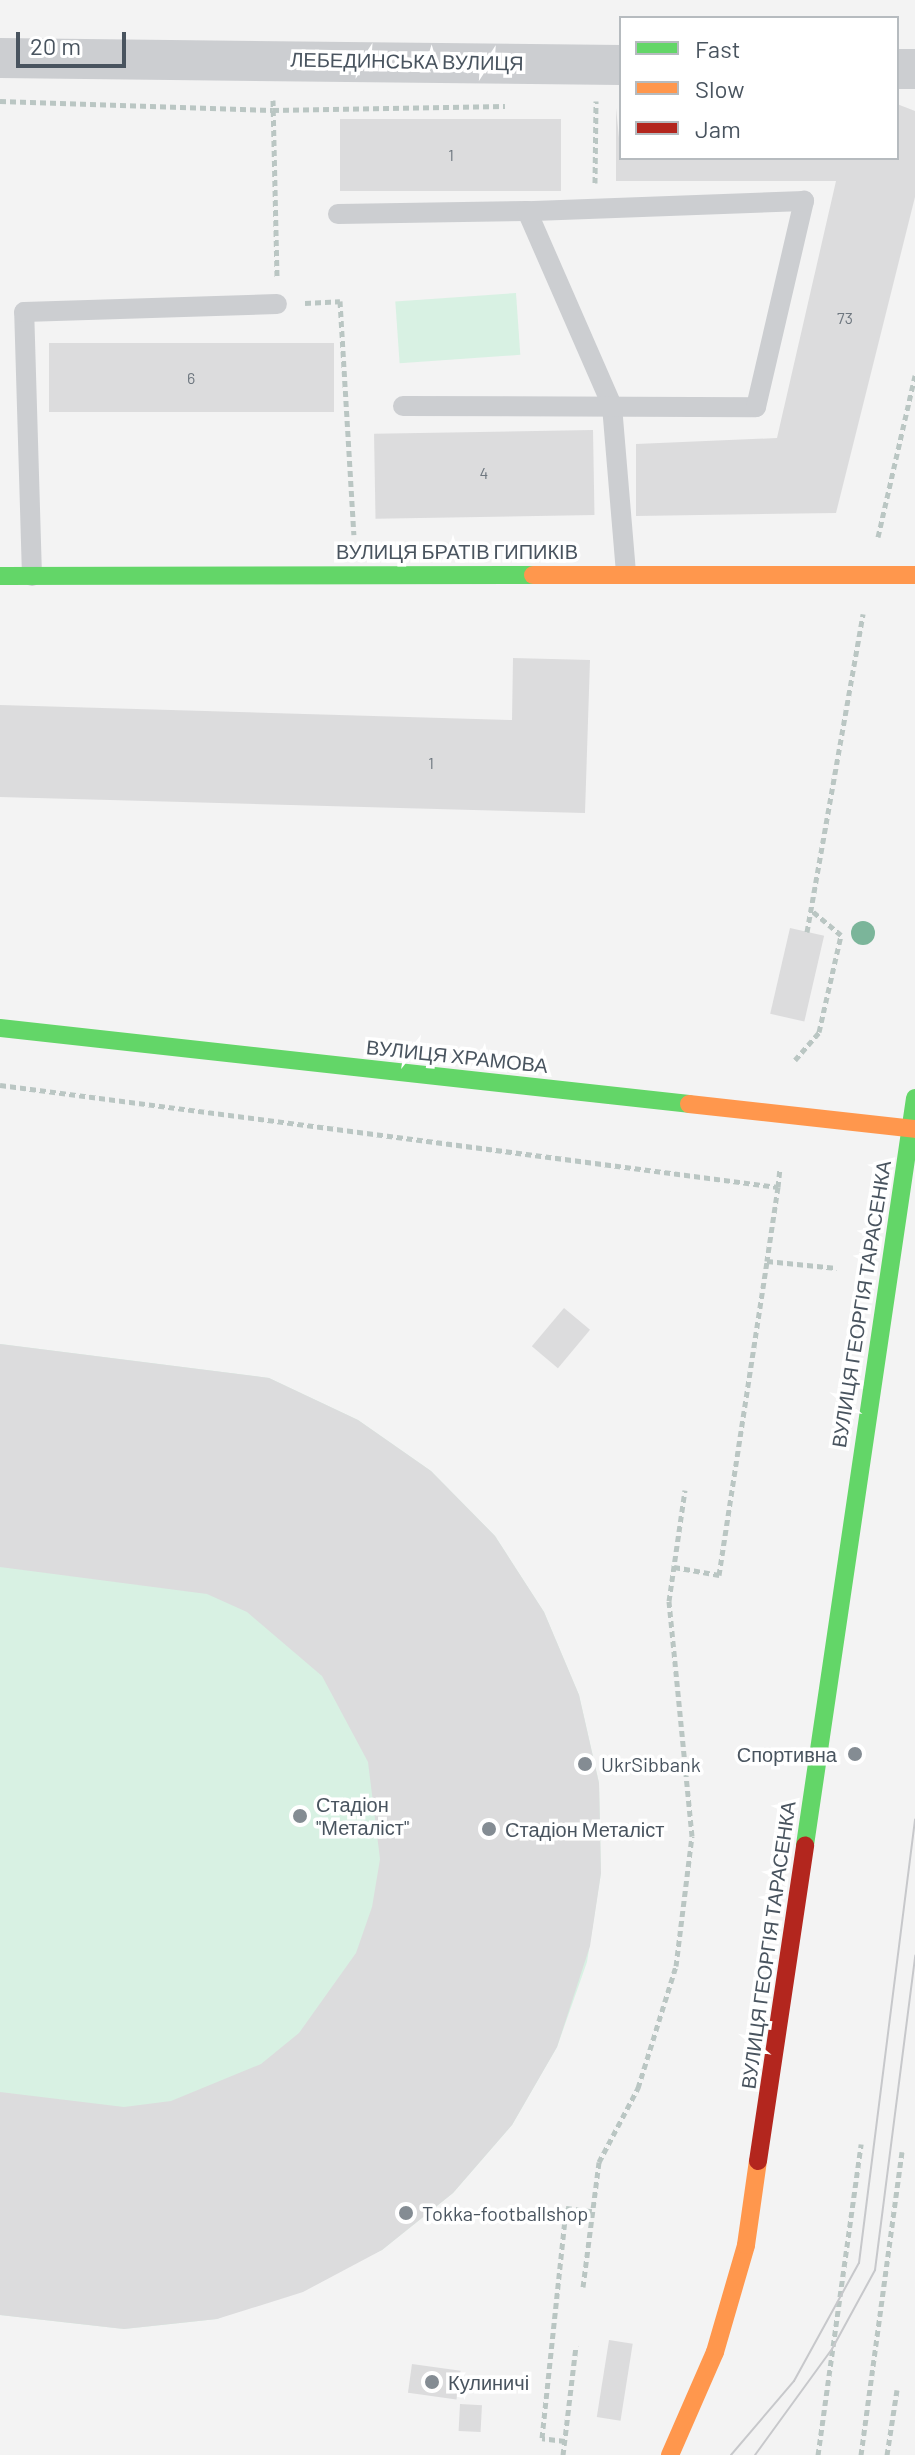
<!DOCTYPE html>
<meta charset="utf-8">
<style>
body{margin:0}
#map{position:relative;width:915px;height:2455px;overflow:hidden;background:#f3f3f3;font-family:Barlow,sans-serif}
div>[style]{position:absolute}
.green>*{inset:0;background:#d8f1e3;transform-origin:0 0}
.building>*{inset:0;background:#dcdcdd;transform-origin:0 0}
.path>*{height:5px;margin-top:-2.5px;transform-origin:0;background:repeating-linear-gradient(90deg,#bac6c3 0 6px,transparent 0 10px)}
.lane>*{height:20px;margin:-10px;padding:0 10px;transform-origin:10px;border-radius:10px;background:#ccced1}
.street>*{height:40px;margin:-20px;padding:0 20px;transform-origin:20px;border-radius:20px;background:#ccced1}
.fast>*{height:18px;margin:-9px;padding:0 9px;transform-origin:9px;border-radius:9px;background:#63d668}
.slow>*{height:18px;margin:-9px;padding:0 9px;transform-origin:9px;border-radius:9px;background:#ff974d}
.jam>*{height:18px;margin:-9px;padding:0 9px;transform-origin:9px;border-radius:9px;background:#b3261e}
.tram>*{height:2px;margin:-1px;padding:0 1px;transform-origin:1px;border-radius:1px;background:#c7c8cb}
.trees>*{width:24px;height:24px;margin:-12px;border-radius:50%;background:#7bb59a}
.dots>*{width:22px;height:22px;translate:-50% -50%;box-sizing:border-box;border:4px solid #fff;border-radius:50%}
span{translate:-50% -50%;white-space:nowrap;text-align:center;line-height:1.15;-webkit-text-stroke:7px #fff;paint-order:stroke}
.number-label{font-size:16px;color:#6e777f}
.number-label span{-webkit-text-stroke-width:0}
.street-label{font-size:20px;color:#49545f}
.poi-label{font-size:20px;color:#49545f}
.right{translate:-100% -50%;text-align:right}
.left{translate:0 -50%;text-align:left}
.legend{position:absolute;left:619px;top:16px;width:280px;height:144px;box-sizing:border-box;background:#fff;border:2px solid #b6bbbf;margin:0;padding:10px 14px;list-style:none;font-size:24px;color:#49545f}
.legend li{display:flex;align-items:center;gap:16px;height:40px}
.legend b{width:40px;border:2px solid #b6bbbf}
.scale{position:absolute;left:16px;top:32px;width:110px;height:36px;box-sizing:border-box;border:4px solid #49545f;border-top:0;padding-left:10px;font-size:24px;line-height:28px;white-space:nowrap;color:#49545f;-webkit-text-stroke:6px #fff;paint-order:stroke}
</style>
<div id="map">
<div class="green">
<div style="left:516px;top:293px;width:62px;height:121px;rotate:86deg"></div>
<div style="clip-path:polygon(0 1344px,269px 1378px,358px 1420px,431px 1471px,495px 1536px,544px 1612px,579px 1695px,599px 1783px,601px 1873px,587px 1962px,557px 2047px,512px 2125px,453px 2193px,382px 2250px,217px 2319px,124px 2329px,0 2315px)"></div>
</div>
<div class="building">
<div style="clip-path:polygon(897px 104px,915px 111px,915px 197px,836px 513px,636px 516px,636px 444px,777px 438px,836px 181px,616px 181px,616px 108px,621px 158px,897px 158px)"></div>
<div style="left:561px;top:119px;width:72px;height:221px;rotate:90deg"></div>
<div style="left:334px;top:343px;width:69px;height:285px;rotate:90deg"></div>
<div style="left:593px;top:430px;width:85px;height:219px;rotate:89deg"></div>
<div style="clip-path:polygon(513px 658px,590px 660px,585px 813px,0 797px,0 705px,512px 720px)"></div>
<div style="left:790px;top:928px;width:35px;height:88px;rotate:13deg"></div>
<div style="left:564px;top:1308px;width:34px;height:50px;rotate:40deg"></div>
<div style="clip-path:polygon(0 1344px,269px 1378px,358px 1420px,431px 1471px,495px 1536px,544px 1612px,579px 1695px,599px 1783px,601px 1873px,590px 1946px,557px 2047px,512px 2125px,453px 2193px,382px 2250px,303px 2292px,217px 2319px,124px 2329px,0 2315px,0 2092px,124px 2107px,171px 2101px,261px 2064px,299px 2033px,356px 1953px,372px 1907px,380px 1859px,368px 1762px,322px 1676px,247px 1612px,207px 1594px,0 1567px)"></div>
<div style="left:609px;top:2340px;width:24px;height:78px;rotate:9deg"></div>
<div style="left:412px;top:2364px;width:49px;height:29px;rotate:8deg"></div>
<div style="left:460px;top:2404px;width:22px;height:27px;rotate:3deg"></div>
</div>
<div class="path">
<div style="left:273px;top:100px;width:178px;rotate:88.7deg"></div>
<div style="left:0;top:101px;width:273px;rotate:1.9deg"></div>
<div style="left:273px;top:110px;width:232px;rotate:-1deg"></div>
<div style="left:595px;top:183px;width:82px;rotate:-89.3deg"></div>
<div style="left:305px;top:303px;width:35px;rotate:-3deg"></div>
<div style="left:340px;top:301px;width:234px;rotate:86.6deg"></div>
<div style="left:878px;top:537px;width:166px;rotate:-77.1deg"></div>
<div style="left:807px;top:932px;width:323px;rotate:-80deg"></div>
<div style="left:795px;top:1060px;width:37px;rotate:-49deg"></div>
<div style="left:819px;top:1032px;width:99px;rotate:-77.2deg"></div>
<div style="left:841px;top:935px;width:38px;rotate:-140deg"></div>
<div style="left:0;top:1085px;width:785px;rotate:7.47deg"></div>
<div style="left:778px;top:1187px;width:75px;rotate:98.5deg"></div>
<div style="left:767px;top:1261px;width:70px;rotate:5.7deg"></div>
<div style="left:778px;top:1187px;width:19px;rotate:-84deg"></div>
<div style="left:674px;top:1567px;width:46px;rotate:10.1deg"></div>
<div style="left:719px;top:1575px;width:318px;rotate:-81.3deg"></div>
<div style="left:583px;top:2287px;width:126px;rotate:-82.7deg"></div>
<div style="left:599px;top:2162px;width:84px;rotate:-62.2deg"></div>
<div style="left:638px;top:2088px;width:128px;rotate:-72.7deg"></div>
<div style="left:676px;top:1966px;width:131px;rotate:-83deg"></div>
<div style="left:692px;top:1836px;width:236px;rotate:-95.6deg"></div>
<div style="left:669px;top:1601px;width:112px;rotate:-81.8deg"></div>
<div style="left:565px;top:2441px;width:23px;rotate:-173deg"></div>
<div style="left:542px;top:2438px;width:231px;rotate:-84deg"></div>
<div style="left:566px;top:2208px;width:26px;rotate:7deg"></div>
<div style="left:563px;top:2455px;width:110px;rotate:-83.2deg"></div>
<div style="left:818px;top:2455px;width:314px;rotate:-82.1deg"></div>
<div style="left:861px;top:2455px;width:306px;rotate:-82.3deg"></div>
<div style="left:887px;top:2455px;width:66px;rotate:-81.3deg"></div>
</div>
<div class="lane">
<div style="left:338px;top:214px;width:189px;rotate:-0.9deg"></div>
<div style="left:527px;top:211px;width:213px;rotate:66.4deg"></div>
<div style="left:612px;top:406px;width:167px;rotate:85.2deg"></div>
<div style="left:403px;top:406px;width:353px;rotate:0.2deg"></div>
<div style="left:756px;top:407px;width:212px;rotate:-76.9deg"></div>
<div style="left:804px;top:201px;width:277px;rotate:177.9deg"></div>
<div style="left:32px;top:576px;width:264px;rotate:-91.7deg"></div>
<div style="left:24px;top:312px;width:253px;rotate:-1.8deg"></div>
</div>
<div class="street">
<div style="left:0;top:58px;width:621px;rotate:0.65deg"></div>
<div style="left:897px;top:69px;width:18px"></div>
</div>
<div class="fast">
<div style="left:0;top:576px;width:533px;rotate:-0.11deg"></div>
<div style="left:0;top:1028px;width:693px;rotate:6.29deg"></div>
<div style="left:805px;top:1845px;width:755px;rotate:-81.62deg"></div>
</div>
<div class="slow">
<div style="left:533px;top:575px;width:382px"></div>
<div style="left:689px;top:1104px;width:227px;rotate:6.3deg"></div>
<div style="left:670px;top:2455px;width:112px;rotate:-66.4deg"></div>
<div style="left:715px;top:2352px;width:111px;rotate:-73.8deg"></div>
<div style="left:746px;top:2245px;width:85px;rotate:-81.9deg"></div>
</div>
<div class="jam">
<div style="left:758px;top:2161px;width:319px;rotate:-81.5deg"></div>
</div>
<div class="tram">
<div style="left:731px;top:2455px;width:97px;rotate:-49.6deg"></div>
<div style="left:794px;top:2381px;width:135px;rotate:-61.2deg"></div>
<div style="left:859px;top:2263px;width:447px;rotate:-82.8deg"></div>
<div style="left:755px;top:2455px;width:131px;rotate:-54deg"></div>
<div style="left:832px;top:2349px;width:90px;rotate:-61.4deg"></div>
<div style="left:875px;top:2270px;width:317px;rotate:-82.7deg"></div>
</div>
<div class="trees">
<div style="left:863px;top:933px"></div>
</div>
<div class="dots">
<div style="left:855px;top:1754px;background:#848c93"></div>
<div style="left:585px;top:1764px;background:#848c93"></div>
<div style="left:300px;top:1816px;background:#848c93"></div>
<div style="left:489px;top:1829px;background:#848c93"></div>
<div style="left:406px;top:2213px;background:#848c93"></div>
<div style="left:432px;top:2382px;background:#848c93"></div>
</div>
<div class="number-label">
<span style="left:451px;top:155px">1</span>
<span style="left:845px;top:318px">73</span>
<span style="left:191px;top:378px">6</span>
<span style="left:484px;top:473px">4</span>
<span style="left:431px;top:763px">1</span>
</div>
<div class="street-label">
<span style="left:407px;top:61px;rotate:1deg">ЛЕБЕДИНСЬКА ВУЛИЦЯ</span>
<span style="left:457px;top:551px">ВУЛИЦЯ БРАТІВ ГИПИКІВ</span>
<span style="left:457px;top:1056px;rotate:6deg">ВУЛИЦЯ ХРАМОВА</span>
<span style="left:861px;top:1304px;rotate:-81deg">ВУЛИЦЯ ГЕОРГІЯ ТАРАСЕНКА</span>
<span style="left:768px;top:1945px;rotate:-82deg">ВУЛИЦЯ ГЕОРГІЯ ТАРАСЕНКА</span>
</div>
<div class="poi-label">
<span class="right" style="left:837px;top:1754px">Спортивна</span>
<span class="left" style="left:601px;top:1764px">UkrSibbank</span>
<span class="left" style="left:316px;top:1816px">Стадіон<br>"Металіст"</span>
<span class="left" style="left:505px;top:1829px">Стадіон Металіст</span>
<span class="left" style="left:422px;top:2213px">Tokka-footballshop</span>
<span class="left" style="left:448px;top:2382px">Кулиничі</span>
</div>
<ul class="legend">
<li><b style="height:10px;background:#63d668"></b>Fast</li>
<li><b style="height:10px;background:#ff974d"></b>Slow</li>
<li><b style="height:10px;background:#b3261e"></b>Jam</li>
</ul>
<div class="scale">20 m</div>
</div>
